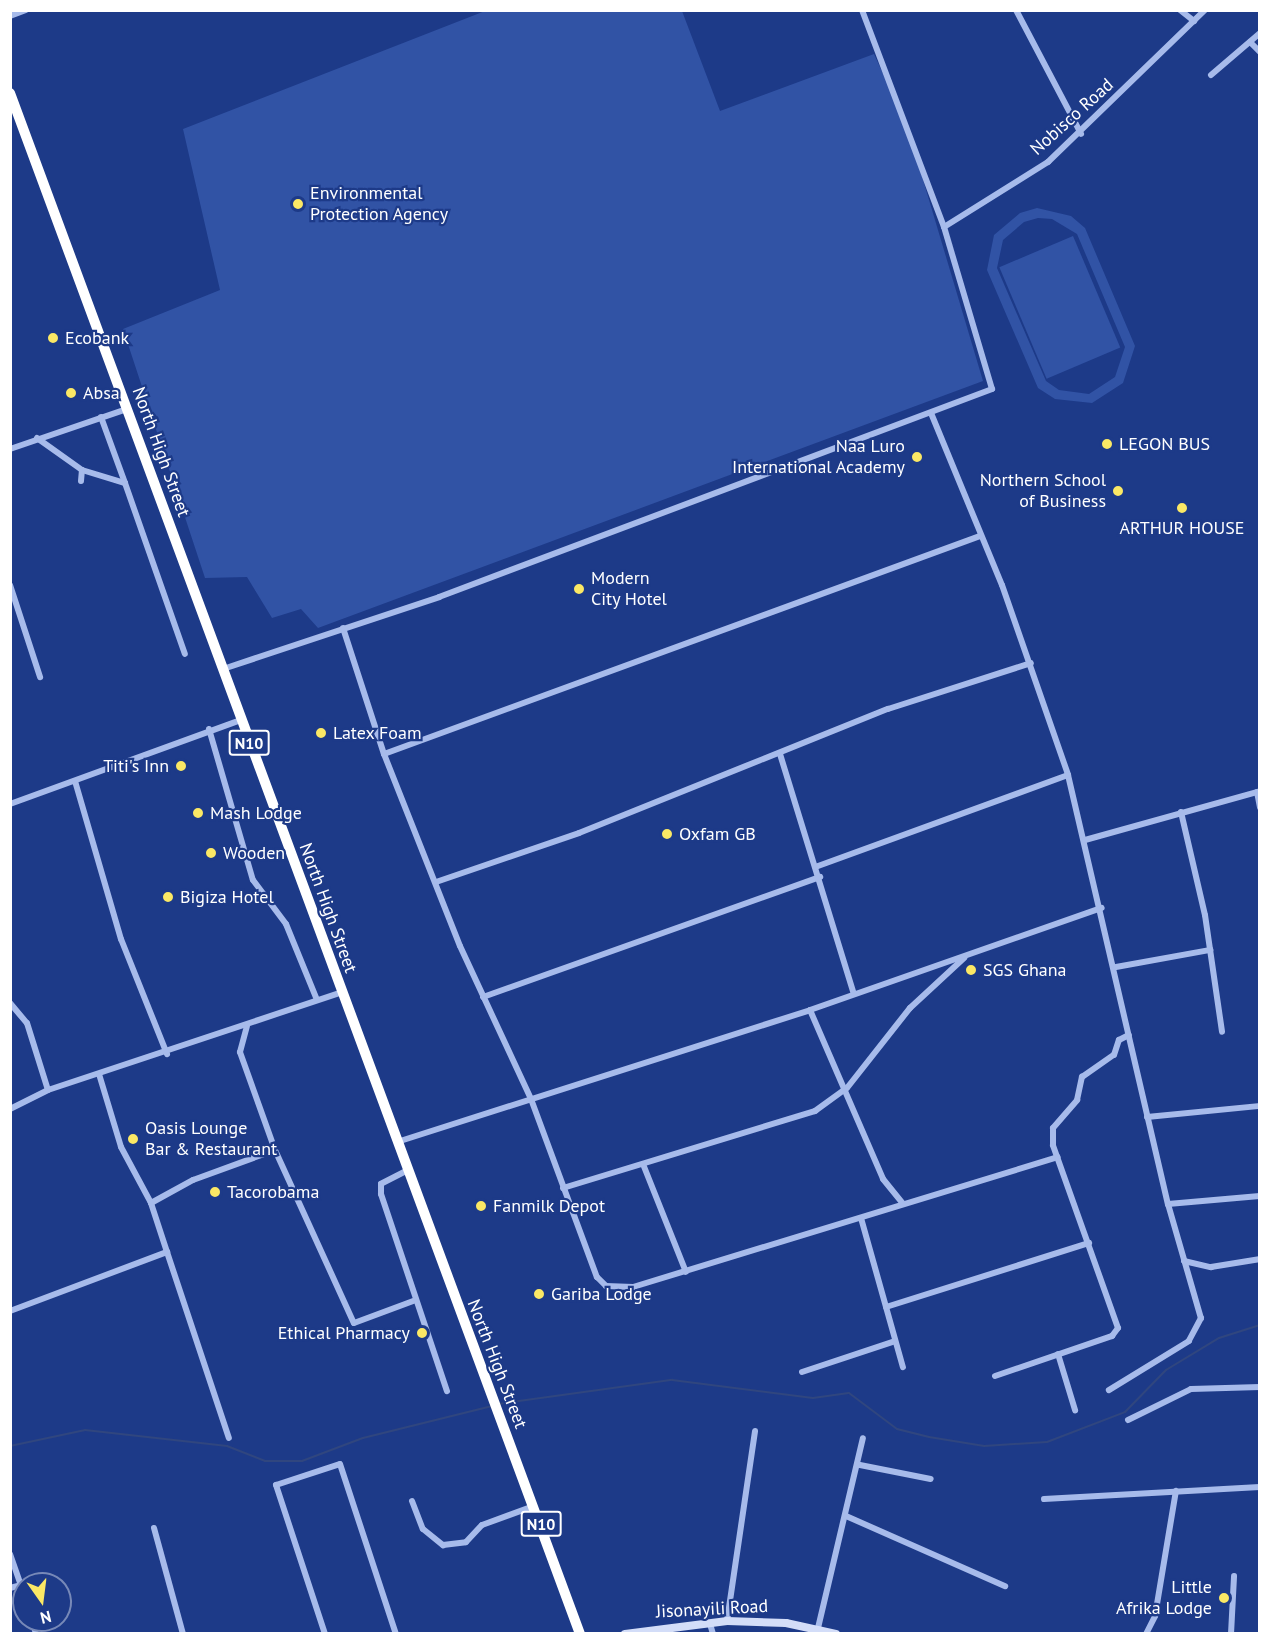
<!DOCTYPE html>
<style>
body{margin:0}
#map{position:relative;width:1270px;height:1644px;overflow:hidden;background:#1d3a88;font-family:"PT Sans",sans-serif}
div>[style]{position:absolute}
.green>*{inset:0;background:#3153a5;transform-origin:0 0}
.stream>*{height:2px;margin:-1px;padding:0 1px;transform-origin:1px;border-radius:1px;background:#30467f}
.street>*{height:6px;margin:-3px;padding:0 3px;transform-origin:3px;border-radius:3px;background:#a7bbeb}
.secondary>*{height:8px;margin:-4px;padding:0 4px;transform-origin:4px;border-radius:4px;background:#d3ddf8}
.highway>*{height:10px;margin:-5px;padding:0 5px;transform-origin:5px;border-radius:5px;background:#fff}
.dots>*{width:16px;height:16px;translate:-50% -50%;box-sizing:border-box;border:3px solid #1d3a88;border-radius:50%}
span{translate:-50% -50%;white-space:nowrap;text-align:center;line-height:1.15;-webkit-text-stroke:4.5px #1d3a88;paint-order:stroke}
.shield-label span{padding:2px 4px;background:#1d3a88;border:2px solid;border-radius:4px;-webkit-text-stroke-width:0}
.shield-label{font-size:16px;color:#fff;font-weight:700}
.street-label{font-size:18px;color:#fff}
.poi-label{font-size:18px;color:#fff}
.left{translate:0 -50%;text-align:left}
.right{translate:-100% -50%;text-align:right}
.frame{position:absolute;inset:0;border:12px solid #fff;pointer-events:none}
.north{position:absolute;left:12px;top:1572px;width:60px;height:60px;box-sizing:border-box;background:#1d3a88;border:2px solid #7789b8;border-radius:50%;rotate:166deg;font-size:16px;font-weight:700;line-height:24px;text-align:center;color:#fff}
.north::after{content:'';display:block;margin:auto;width:21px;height:27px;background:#fbe865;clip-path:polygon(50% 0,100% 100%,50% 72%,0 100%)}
</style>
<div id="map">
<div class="green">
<div style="clip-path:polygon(485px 11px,682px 11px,720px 111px,874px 54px,907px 126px,983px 381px,318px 628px,301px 609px,272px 618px,247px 577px,205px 578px,123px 329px,220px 290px,183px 129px)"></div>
<div style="clip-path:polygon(evenodd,1037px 208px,1071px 216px,1085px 228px,1135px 346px,1123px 383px,1092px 403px,1055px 399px,1038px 388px,987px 270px,994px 235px,1020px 213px,1037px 208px,1038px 218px,1052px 219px,1077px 234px,1125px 347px,1115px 377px,1089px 394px,1059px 390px,1046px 381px,997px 268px,1003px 240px,1024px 222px,1038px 218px)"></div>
<div style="left:1073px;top:236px;width:121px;height:80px;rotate:67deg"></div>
</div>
<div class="stream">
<div style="left:498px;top:1404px;width:176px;rotate:-7.9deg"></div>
<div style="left:672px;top:1380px;width:142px;rotate:7.3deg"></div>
<div style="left:813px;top:1398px;width:36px;rotate:-8deg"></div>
<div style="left:849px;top:1393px;width:60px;rotate:36.9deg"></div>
<div style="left:897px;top:1429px;width:33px;rotate:14deg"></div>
<div style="left:929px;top:1437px;width:56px;rotate:9.3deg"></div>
<div style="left:984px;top:1446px;width:63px;rotate:-3.6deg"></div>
<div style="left:1047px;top:1442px;width:84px;rotate:-21deg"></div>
<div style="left:1125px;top:1412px;width:59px;rotate:-45.7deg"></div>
<div style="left:1166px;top:1370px;width:62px;rotate:-31.1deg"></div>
<div style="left:1219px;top:1338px;width:43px;rotate:-17.6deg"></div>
<div style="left:10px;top:1446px;width:77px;rotate:-12deg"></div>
<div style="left:85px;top:1430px;width:143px;rotate:6.4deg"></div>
<div style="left:227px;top:1446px;width:41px;rotate:21.5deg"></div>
<div style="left:265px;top:1461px;width:37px"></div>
<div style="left:302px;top:1461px;width:65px;rotate:-20.7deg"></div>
<div style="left:363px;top:1438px;width:133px;rotate:-13.9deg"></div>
</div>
<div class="street">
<div style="left:1016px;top:10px;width:140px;rotate:62.3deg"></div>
<div style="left:1180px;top:10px;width:18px;rotate:38deg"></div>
<div style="left:10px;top:16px;width:17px;rotate:-21deg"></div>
<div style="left:1250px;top:42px;width:14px;rotate:45deg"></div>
<div style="left:1211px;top:75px;width:65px;rotate:-40.6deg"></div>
<div style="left:944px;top:227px;width:123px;rotate:-32deg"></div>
<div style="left:1048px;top:162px;width:219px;rotate:-44.1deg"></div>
<div style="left:931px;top:413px;width:186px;rotate:67.6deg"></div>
<div style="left:1002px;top:585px;width:201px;rotate:70.8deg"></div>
<div style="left:1068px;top:775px;width:441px;rotate:76.9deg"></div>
<div style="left:1168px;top:1204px;width:119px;rotate:73.9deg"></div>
<div style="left:1201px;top:1318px;width:26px;rotate:118deg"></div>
<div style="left:1189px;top:1341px;width:94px;rotate:148.5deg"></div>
<div style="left:101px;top:417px;width:70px;rotate:70deg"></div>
<div style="left:37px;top:438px;width:55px;rotate:35.4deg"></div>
<div style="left:82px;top:470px;width:45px;rotate:16.8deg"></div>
<div style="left:125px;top:483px;width:181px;rotate:70.7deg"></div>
<div style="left:10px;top:449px;width:124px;rotate:-18.9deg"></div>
<div style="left:81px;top:481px;width:11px;rotate:-85deg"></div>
<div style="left:10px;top:585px;width:97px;rotate:71.9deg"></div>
<div style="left:343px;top:628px;width:133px;rotate:72deg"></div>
<div style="left:384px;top:754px;width:206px;rotate:68.4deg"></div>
<div style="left:460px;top:946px;width:169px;rotate:65.1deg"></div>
<div style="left:531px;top:1099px;width:190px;rotate:69.7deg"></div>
<div style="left:597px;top:1277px;width:13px;rotate:45deg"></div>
<div style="left:606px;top:1286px;width:27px;rotate:2deg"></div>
<div style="left:633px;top:1287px;width:444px;rotate:-17deg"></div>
<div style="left:223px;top:669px;width:228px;rotate:-18.4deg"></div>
<div style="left:439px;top:597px;width:591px;rotate:-20.61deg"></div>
<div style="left:992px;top:389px;width:169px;rotate:-106.5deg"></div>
<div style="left:944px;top:227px;width:232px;rotate:-110.7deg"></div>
<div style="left:209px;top:729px;width:157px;rotate:73.8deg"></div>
<div style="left:253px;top:880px;width:55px;rotate:53.1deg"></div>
<div style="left:286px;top:924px;width:82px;rotate:67.8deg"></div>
<div style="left:384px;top:754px;width:635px;rotate:-20.09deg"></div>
<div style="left:780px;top:754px;width:251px;rotate:72.9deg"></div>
<div style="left:75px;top:781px;width:165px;rotate:73.8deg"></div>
<div style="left:121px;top:939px;width:124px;rotate:68.2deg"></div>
<div style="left:1257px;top:792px;width:16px;rotate:79deg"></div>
<div style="left:10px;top:804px;width:246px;rotate:-20deg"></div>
<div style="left:1181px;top:812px;width:106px;rotate:76.9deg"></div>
<div style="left:1205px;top:915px;width:118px;rotate:81.7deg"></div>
<div style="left:1085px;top:840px;width:182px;rotate:-15.6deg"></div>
<div style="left:818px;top:866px;width:266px;rotate:-20deg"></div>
<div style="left:436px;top:882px;width:151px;rotate:-18.9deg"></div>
<div style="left:579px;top:833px;width:333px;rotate:-21.9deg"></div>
<div style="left:888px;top:709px;width:150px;rotate:-17.8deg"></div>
<div style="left:1116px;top:967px;width:96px;rotate:-10.3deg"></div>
<div style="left:483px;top:997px;width:358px;rotate:-19.6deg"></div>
<div style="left:10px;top:1003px;width:26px;rotate:50deg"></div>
<div style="left:27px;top:1023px;width:70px;rotate:72.6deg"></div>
<div style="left:810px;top:1010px;width:184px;rotate:66.6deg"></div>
<div style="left:883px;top:1179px;width:32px;rotate:51deg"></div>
<div style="left:99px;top:1074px;width:76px;rotate:73.2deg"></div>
<div style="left:121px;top:1147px;width:64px;rotate:61.8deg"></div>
<div style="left:10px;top:1109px;width:42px;rotate:-26.6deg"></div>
<div style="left:48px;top:1090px;width:310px;rotate:-18.4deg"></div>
<div style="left:1147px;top:1117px;width:114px;rotate:-5.6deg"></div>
<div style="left:397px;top:1142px;width:434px;rotate:-17.7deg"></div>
<div style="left:810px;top:1010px;width:309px;rotate:-19.3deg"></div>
<div style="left:275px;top:1150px;width:190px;rotate:65.5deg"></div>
<div style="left:354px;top:1323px;width:66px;rotate:-20.4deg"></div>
<div style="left:643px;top:1164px;width:116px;rotate:68.3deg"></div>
<div style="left:406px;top:1171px;width:28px;rotate:153deg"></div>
<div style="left:381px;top:1184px;width:10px;rotate:90deg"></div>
<div style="left:381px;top:1194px;width:208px;rotate:71.5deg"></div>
<div style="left:563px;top:1188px;width:264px;rotate:-17deg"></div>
<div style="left:815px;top:1111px;width:39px;rotate:-36deg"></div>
<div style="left:847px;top:1088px;width:102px;rotate:-51.8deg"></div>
<div style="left:910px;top:1008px;width:74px;rotate:-42.8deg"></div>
<div style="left:1168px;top:1204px;width:92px;rotate:-5deg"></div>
<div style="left:861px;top:1218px;width:155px;rotate:74.3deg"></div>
<div style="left:167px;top:1252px;width:196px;rotate:71.6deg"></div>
<div style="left:1184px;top:1261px;width:28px;rotate:13deg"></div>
<div style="left:1211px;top:1267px;width:50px;rotate:-9.3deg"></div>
<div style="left:886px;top:1307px;width:213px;rotate:-17.5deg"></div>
<div style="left:10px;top:1311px;width:168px;rotate:-20.6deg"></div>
<div style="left:167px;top:1252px;width:52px;rotate:-108.1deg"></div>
<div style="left:151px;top:1203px;width:48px;rotate:-28.7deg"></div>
<div style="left:193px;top:1180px;width:87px;rotate:-20.1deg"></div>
<div style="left:275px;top:1150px;width:104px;rotate:-109.7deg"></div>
<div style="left:240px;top:1052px;width:27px;rotate:-75deg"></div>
<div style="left:1058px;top:1354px;width:59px;rotate:73.1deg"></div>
<div style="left:802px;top:1372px;width:98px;rotate:-18.4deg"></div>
<div style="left:995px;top:1376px;width:124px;rotate:-18.9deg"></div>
<div style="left:1112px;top:1336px;width:10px;rotate:-53deg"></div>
<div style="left:1118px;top:1328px;width:194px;rotate:-109.6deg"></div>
<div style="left:1053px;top:1145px;width:17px;rotate:-90deg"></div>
<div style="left:1053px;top:1128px;width:37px;rotate:-49deg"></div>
<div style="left:1077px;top:1100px;width:24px;rotate:-78deg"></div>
<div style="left:1082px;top:1077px;width:39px;rotate:-35deg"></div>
<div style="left:1114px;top:1055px;width:16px;rotate:-72deg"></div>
<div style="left:1119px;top:1040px;width:11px;rotate:-27deg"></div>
<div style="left:1128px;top:1420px;width:70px;rotate:-26.2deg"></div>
<div style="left:1191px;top:1389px;width:69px;rotate:-1.7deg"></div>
<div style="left:860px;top:1465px;width:72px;rotate:11.2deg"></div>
<div style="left:1044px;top:1499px;width:216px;rotate:-3.2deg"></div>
<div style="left:412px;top:1501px;width:30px;rotate:69deg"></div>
<div style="left:423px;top:1529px;width:26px;rotate:39deg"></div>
<div style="left:443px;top:1545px;width:23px;rotate:-7deg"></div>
<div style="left:466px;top:1542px;width:23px;rotate:-47deg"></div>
<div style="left:482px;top:1525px;width:55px;rotate:-20.1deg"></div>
<div style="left:846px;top:1516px;width:174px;rotate:23.8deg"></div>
<div style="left:154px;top:1528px;width:110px;rotate:74.7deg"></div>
<div style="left:10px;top:1554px;width:42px;rotate:70.7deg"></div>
<div style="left:10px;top:1588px;width:11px;rotate:-15deg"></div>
<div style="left:32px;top:1620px;width:15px;rotate:74deg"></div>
<div style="left:727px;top:1621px;width:192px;rotate:-81.6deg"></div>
<div style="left:710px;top:1624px;width:10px;rotate:73deg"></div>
<div style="left:818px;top:1628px;width:195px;rotate:-76.7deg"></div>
<div style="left:325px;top:1634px;width:157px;rotate:-108.2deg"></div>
<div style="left:276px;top:1485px;width:67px;rotate:-18.2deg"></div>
<div style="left:340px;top:1464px;width:179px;rotate:71.8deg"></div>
<div style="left:1146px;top:1634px;width:20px;rotate:-63deg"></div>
<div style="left:1155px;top:1616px;width:127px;rotate:-80.5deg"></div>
<div style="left:1231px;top:1634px;width:58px;rotate:-87deg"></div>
</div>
<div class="secondary">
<div style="left:625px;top:1634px;width:103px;rotate:-7.3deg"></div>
<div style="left:727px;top:1621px;width:59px;rotate:1.9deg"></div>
<div style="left:786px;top:1623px;width:51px;rotate:12.4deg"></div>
</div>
<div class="highway">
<div style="left:10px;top:93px;width:1643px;rotate:69.7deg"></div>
</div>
<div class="dots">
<div style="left:298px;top:204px;background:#fbe865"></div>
<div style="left:53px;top:338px;background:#fbe865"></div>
<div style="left:71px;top:393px;background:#fbe865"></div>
<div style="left:1107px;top:444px;background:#fbe865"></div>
<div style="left:917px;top:457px;background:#fbe865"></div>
<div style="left:1118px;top:491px;background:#fbe865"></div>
<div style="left:1182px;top:508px;background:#fbe865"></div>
<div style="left:579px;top:589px;background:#fbe865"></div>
<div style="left:321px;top:733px;background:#fbe865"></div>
<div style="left:181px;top:766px;background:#fbe865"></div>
<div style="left:198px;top:813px;background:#fbe865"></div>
<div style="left:667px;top:834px;background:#fbe865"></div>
<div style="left:211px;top:853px;background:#fbe865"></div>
<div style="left:168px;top:897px;background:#fbe865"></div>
<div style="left:971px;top:970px;background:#fbe865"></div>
<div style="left:133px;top:1139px;background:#fbe865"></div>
<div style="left:215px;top:1192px;background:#fbe865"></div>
<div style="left:481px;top:1206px;background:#fbe865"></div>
<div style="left:539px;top:1294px;background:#fbe865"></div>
<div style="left:422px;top:1333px;background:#fbe865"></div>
<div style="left:1224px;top:1598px;background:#fbe865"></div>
</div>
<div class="shield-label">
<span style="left:249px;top:743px">N10</span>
<span style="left:541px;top:1524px">N10</span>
</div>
<div class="street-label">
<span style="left:1072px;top:117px;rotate:-42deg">Nobisco Road</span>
<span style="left:161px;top:452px;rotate:70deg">North High Street</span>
<span style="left:328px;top:908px;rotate:70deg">North High Street</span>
<span style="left:497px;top:1364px;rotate:69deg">North High Street</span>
<span style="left:712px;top:1609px;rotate:-3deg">Jisonayili Road</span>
</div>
<div class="poi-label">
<span class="left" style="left:310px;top:204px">Environmental<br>Protection Agency</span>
<span class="left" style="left:65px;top:338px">Ecobank</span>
<span class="left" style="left:83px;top:393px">Absa</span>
<span class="left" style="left:1119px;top:444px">LEGON BUS</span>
<span class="right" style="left:905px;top:457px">Naa Luro<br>International Academy</span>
<span class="right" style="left:1106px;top:491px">Northern School<br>of Business</span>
<span style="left:1182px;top:528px">ARTHUR HOUSE</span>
<span class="left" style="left:591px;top:589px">Modern<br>City Hotel</span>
<span class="left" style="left:333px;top:733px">Latex Foam</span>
<span class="right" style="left:169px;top:766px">Titi's Inn</span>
<span class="left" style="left:210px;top:813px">Mash Lodge</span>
<span class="left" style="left:679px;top:834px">Oxfam GB</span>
<span class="left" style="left:223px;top:853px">Wooden</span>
<span class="left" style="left:180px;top:897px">Bigiza Hotel</span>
<span class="left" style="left:983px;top:970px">SGS Ghana</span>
<span class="left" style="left:145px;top:1139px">Oasis Lounge<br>Bar &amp; Restaurant</span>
<span class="left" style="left:227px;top:1192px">Tacorobama</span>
<span class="left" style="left:493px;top:1206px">Fanmilk Depot</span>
<span class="left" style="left:551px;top:1294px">Gariba Lodge</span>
<span class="right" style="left:410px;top:1333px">Ethical Pharmacy</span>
<span class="right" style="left:1212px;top:1598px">Little<br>Afrika Lodge</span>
</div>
<div class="frame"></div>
<div class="north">N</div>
</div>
